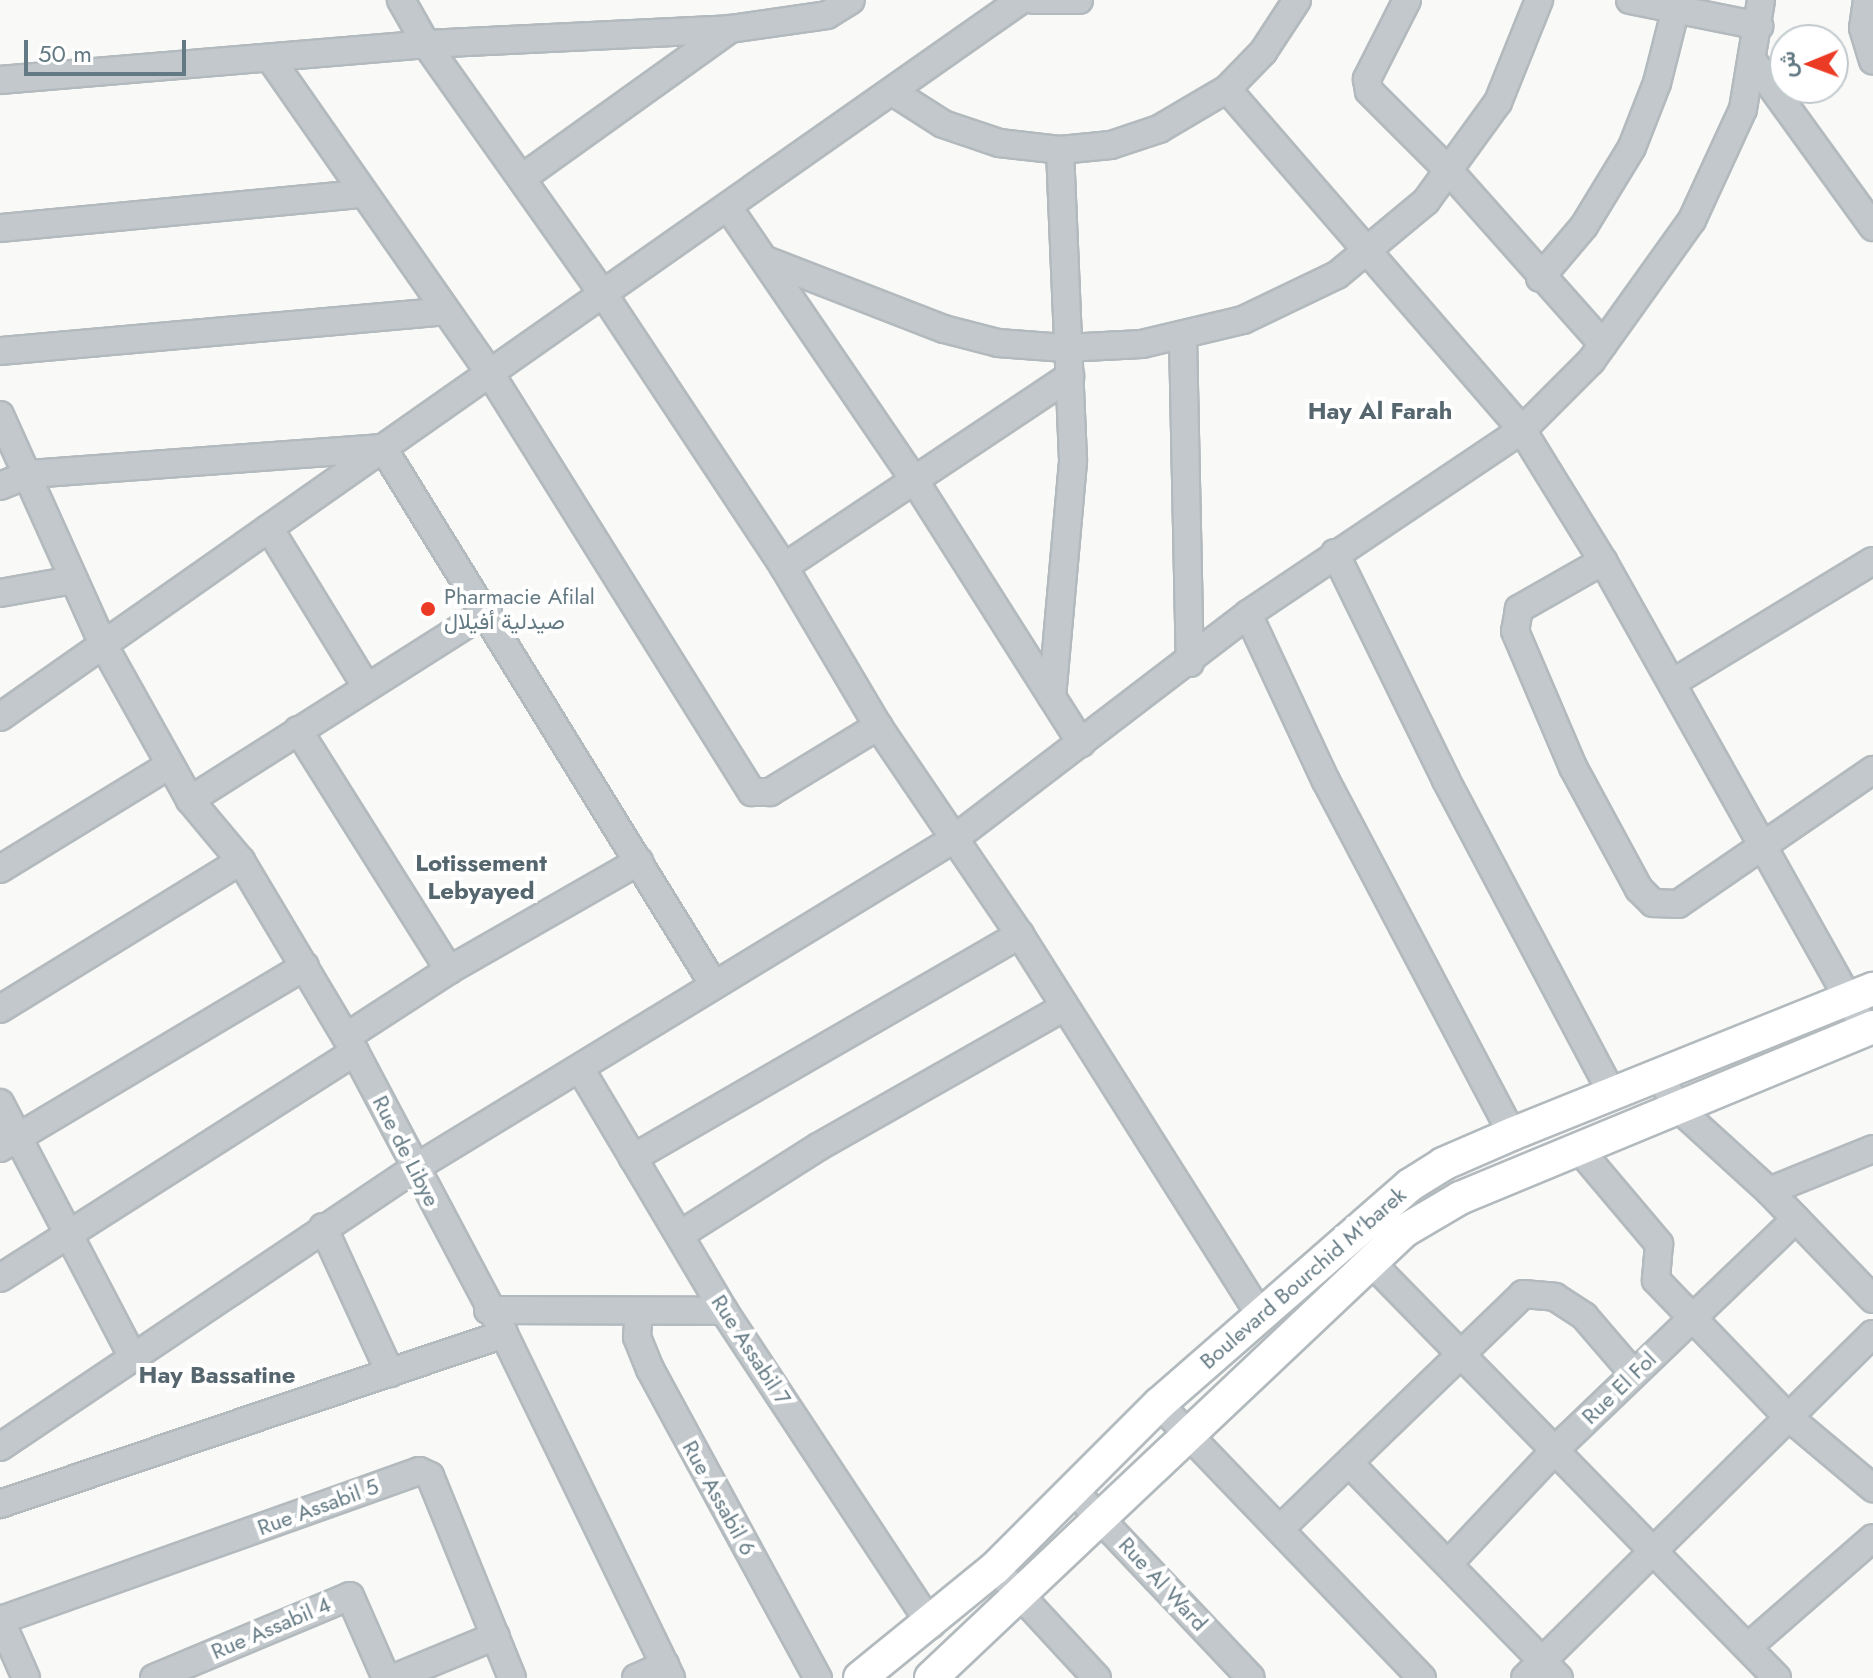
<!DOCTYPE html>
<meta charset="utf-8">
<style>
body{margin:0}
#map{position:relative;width:1873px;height:1678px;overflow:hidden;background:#f9f9f7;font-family:Jost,Vazirmatn,sans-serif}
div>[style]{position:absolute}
.roads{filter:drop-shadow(2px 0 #b3babe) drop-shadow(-2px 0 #b3babe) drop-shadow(0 2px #b3babe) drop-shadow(0 -2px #b3babe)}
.minor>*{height:26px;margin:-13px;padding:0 13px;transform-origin:13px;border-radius:13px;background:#c2c8cb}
.major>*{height:32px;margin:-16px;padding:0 16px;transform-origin:16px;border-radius:16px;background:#fff}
.dots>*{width:22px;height:22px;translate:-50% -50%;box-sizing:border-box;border:4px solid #fff;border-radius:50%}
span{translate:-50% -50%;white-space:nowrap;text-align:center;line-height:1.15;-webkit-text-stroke:8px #fff;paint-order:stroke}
.poi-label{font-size:22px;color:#637983}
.left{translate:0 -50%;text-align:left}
.street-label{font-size:22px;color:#637983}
.neighbourhood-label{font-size:24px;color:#55666e;font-weight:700}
.north{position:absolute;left:1769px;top:24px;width:80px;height:80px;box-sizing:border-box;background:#fff;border:2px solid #c1c9cd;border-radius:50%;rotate:269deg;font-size:22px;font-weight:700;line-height:32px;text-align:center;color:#637983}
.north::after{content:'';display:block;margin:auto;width:28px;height:36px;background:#ec3b25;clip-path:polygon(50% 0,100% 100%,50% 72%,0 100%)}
.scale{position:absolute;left:24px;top:40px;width:162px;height:36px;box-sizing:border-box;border:4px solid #637983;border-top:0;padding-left:10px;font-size:24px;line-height:28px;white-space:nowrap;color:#637983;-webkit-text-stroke:6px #fff;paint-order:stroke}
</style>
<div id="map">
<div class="roads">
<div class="minor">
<div style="left:401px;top:0;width:51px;rotate:60.4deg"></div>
<div style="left:426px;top:44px;width:308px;rotate:54.7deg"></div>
<div style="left:604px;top:295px;width:326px;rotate:56.5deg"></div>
<div style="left:784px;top:567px;width:185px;rotate:59.4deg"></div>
<div style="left:878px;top:726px;width:253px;rotate:55.8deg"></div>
<div style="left:1020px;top:935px;width:449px;rotate:57.7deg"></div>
<div style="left:1034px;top:0;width:45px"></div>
<div style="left:1407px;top:0;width:89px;rotate:116.9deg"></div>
<div style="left:1367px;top:79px;width:12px;rotate:81deg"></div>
<div style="left:1369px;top:91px;width:116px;rotate:45deg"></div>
<div style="left:1451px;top:173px;width:229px;rotate:48.4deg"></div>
<div style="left:1630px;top:0;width:132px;rotate:11.4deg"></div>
<div style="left:1867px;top:0;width:28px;rotate:98deg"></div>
<div style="left:1863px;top:28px;width:34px;rotate:73deg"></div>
<div style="left:270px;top:58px;width:381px;rotate:55.1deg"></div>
<div style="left:488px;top:370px;width:498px;rotate:58deg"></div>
<div style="left:752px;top:792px;width:18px"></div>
<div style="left:770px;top:792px;width:127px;rotate:-31.4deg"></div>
<div style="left:1753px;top:61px;width:205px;rotate:54.1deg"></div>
<div style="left:0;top:80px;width:428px;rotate:-4.8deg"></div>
<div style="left:426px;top:44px;width:304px;rotate:-2.8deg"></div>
<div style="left:730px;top:29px;width:98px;rotate:-8.2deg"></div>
<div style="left:827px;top:15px;width:28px;rotate:-32deg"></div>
<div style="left:1227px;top:89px;width:451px;rotate:49.1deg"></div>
<div style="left:1522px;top:430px;width:154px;rotate:58.3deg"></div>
<div style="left:1603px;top:561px;width:522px;rotate:60.73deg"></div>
<div style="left:893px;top:92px;width:59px;rotate:32.6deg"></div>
<div style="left:943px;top:124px;width:59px;rotate:18.7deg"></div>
<div style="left:999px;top:143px;width:61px;rotate:6.5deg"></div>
<div style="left:1060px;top:150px;width:51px;rotate:-5.6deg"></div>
<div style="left:1111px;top:145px;width:51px;rotate:-18.4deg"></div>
<div style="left:1159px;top:129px;width:79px;rotate:-30.5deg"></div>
<div style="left:1227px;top:89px;width:52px;rotate:-45.8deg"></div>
<div style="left:1263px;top:52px;width:62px;rotate:-56.8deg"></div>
<div style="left:522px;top:178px;width:256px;rotate:-35.6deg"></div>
<div style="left:728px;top:207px;width:328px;rotate:55.7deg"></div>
<div style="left:913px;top:478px;width:314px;rotate:57.6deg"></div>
<div style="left:0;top:228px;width:364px;rotate:-5.4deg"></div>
<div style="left:766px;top:260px;width:191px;rotate:21.2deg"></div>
<div style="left:944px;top:329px;width:56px;rotate:14.5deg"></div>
<div style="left:998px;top:343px;width:67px;rotate:4.3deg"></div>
<div style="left:1065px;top:348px;width:77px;rotate:-3deg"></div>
<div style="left:1142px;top:344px;width:104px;rotate:-13.4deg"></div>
<div style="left:1243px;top:320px;width:104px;rotate:-25.6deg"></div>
<div style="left:1337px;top:275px;width:116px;rotate:-39.7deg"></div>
<div style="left:1426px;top:201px;width:122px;rotate:-54deg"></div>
<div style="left:1498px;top:102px;width:110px;rotate:-68.1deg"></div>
<div style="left:1540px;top:278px;width:68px;rotate:-49.8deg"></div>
<div style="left:1584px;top:226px;width:92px;rotate:-58.7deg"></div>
<div style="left:1632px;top:147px;width:69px;rotate:-68.7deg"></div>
<div style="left:1657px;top:83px;width:86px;rotate:-75.8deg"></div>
<div style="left:1183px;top:337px;width:326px;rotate:88.8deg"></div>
<div style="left:0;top:351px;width:447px;rotate:-5.1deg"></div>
<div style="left:0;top:415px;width:253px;rotate:65.8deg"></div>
<div style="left:104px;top:646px;width:176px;rotate:60.8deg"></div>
<div style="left:190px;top:800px;width:80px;rotate:50.1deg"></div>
<div style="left:241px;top:861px;width:222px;rotate:59.2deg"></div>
<div style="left:355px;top:1052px;width:319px;rotate:62.1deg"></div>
<div style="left:504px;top:1334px;width:382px;rotate:64.1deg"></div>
<div style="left:0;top:486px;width:31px;rotate:-22deg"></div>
<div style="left:29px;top:474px;width:355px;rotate:-4.2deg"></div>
<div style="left:383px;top:448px;width:631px;rotate:58.35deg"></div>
<div style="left:269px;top:528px;width:185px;rotate:58.5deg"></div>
<div style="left:1335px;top:553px;width:253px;rotate:63.9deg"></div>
<div style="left:1446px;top:780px;width:355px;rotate:62.1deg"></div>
<div style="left:1603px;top:561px;width:97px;rotate:150.3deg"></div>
<div style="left:1519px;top:609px;width:22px;rotate:100deg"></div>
<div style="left:1515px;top:631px;width:148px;rotate:66.9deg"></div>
<div style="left:1573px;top:767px;width:139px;rotate:61.6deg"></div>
<div style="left:1639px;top:889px;width:20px;rotate:45deg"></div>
<div style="left:1653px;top:903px;width:25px;rotate:2deg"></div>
<div style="left:1678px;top:904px;width:237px;rotate:-34.5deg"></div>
<div style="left:784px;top:567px;width:344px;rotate:-33.7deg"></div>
<div style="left:0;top:593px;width:74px;rotate:-10.1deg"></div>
<div style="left:1248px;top:614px;width:184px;rotate:65deg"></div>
<div style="left:1326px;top:781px;width:399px;rotate:62.2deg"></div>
<div style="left:1672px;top:683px;width:235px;rotate:-31.3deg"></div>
<div style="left:1052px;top:697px;width:238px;rotate:-84.9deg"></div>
<div style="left:1073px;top:460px;width:310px;rotate:-92.4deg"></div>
<div style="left:0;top:717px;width:1248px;rotate:-35.08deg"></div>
<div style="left:298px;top:730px;width:284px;rotate:57.8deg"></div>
<div style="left:190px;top:800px;width:353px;rotate:-32.4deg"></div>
<div style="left:0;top:869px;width:199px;rotate:-31.5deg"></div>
<div style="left:0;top:1009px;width:283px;rotate:-31.6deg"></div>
<div style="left:346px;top:1037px;width:123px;rotate:-33deg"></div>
<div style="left:449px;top:970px;width:219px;rotate:-29.8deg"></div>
<div style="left:581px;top:1070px;width:280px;rotate:59.3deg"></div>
<div style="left:724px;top:1311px;width:376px;rotate:56.6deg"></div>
<div style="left:1660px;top:1078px;width:36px;rotate:58deg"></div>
<div style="left:1679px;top:1109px;width:122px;rotate:42.3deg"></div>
<div style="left:1769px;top:1191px;width:150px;rotate:46.1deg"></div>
<div style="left:0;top:1103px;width:284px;rotate:62.4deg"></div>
<div style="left:0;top:1148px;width:355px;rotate:-30.8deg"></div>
<div style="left:1578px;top:1148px;width:126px;rotate:49.8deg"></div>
<div style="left:1659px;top:1244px;width:36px;rotate:95deg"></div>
<div style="left:1656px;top:1280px;width:187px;rotate:46.1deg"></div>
<div style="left:1786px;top:1415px;width:114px;rotate:40deg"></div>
<div style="left:633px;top:1158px;width:447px;rotate:-30deg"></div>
<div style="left:1769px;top:1191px;width:112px;rotate:-22deg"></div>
<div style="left:323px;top:1227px;width:161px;rotate:65.3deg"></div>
<div style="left:681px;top:1234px;width:162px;rotate:-32.4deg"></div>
<div style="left:818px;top:1147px;width:283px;rotate:-29.6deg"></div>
<div style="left:1357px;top:1248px;width:601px;rotate:45.67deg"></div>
<div style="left:0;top:1278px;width:421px;rotate:-32.5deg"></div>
<div style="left:488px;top:1310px;width:236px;rotate:0.2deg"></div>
<div style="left:639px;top:1313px;width:24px;rotate:95deg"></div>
<div style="left:637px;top:1337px;width:35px;rotate:68deg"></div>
<div style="left:650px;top:1369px;width:352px;rotate:61.5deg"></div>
<div style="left:1159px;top:1404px;width:380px;rotate:46.2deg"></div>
<div style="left:0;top:1447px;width:500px;rotate:-33.91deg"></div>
<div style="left:415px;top:1168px;width:631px;rotate:-31.4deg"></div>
<div style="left:954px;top:839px;width:370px;rotate:-37.4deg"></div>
<div style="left:1248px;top:614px;width:330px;rotate:-33.9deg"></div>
<div style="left:1522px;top:430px;width:98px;rotate:-45deg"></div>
<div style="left:1591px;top:361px;width:173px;rotate:-54.4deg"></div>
<div style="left:1692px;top:220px;width:122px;rotate:-65.3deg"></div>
<div style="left:1743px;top:109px;width:110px;rotate:-80.6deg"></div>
<div style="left:1350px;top:1464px;width:299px;rotate:45.7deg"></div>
<div style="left:1074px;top:1491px;width:257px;rotate:46.6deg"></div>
<div style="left:0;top:1504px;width:532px;rotate:-18.64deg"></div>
<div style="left:1282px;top:1527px;width:335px;rotate:-44deg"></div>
<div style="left:1523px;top:1294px;width:32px;rotate:5deg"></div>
<div style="left:1555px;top:1297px;width:35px;rotate:33deg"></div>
<div style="left:1584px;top:1316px;width:75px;rotate:49.3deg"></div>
<div style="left:1449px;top:1563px;width:158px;rotate:-46.8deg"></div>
<div style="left:1557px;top:1448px;width:331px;rotate:-43.8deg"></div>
<div style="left:995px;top:1568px;width:150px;rotate:47.2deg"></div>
<div style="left:0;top:1619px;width:64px;rotate:66.2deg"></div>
<div style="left:1px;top:1620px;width:444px;rotate:-19.6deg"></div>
<div style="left:419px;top:1471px;width:12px;rotate:24deg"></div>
<div style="left:430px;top:1476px;width:218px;rotate:67.9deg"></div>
<div style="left:1749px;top:1646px;width:164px;rotate:-41.1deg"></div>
<div style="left:154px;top:1678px;width:212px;rotate:-22.7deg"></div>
<div style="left:350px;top:1596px;width:90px;rotate:66.3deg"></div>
<div style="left:394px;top:1678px;width:110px;rotate:-22.4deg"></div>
<div style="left:636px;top:1678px;width:32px;rotate:-24deg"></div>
<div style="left:1525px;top:1678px;width:489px;rotate:-44.7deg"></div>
</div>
<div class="major">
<div style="left:860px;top:1678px;width:174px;rotate:-39.2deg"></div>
<div style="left:995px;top:1568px;width:232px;rotate:-45deg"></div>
<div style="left:1159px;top:1404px;width:333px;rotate:-41.1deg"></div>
<div style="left:1410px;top:1185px;width:39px;rotate:-32deg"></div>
<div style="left:1443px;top:1164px;width:75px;rotate:-23.5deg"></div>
<div style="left:1512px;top:1134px;width:389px;rotate:-21.9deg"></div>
<div style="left:931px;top:1678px;width:651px;rotate:-43.38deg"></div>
<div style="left:1404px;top:1231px;width:65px;rotate:-30.5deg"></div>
<div style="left:1460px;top:1198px;width:447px;rotate:-22.5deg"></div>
</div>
</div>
<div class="dots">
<div style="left:428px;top:609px;background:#ec3b25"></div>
</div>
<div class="poi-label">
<span class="left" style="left:444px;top:609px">Pharmacie Afilal<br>صيدلية أفيلال</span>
</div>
<div class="street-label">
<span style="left:406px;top:1151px;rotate:63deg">Rue de Libye</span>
<span style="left:1303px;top:1278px;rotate:-41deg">Boulevard Bourchid M'barek</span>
<span style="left:751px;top:1350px;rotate:57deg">Rue Assabil 7</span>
<span style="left:1619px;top:1388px;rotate:-44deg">Rue El Fol</span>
<span style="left:719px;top:1498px;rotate:61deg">Rue Assabil 6</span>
<span style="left:318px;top:1507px;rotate:-20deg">Rue Assabil 5</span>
<span style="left:1163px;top:1584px;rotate:47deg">Rue Al Ward</span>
<span style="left:271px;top:1628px;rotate:-23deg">Rue Assabil 4</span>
</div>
<div class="neighbourhood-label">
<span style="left:1380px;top:411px">Hay Al Farah</span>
<span style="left:481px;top:877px">Lotissement<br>Lebyayed</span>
<span style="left:217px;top:1375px">Hay Bassatine</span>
</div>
<div class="north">ش</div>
<div class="scale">50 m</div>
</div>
